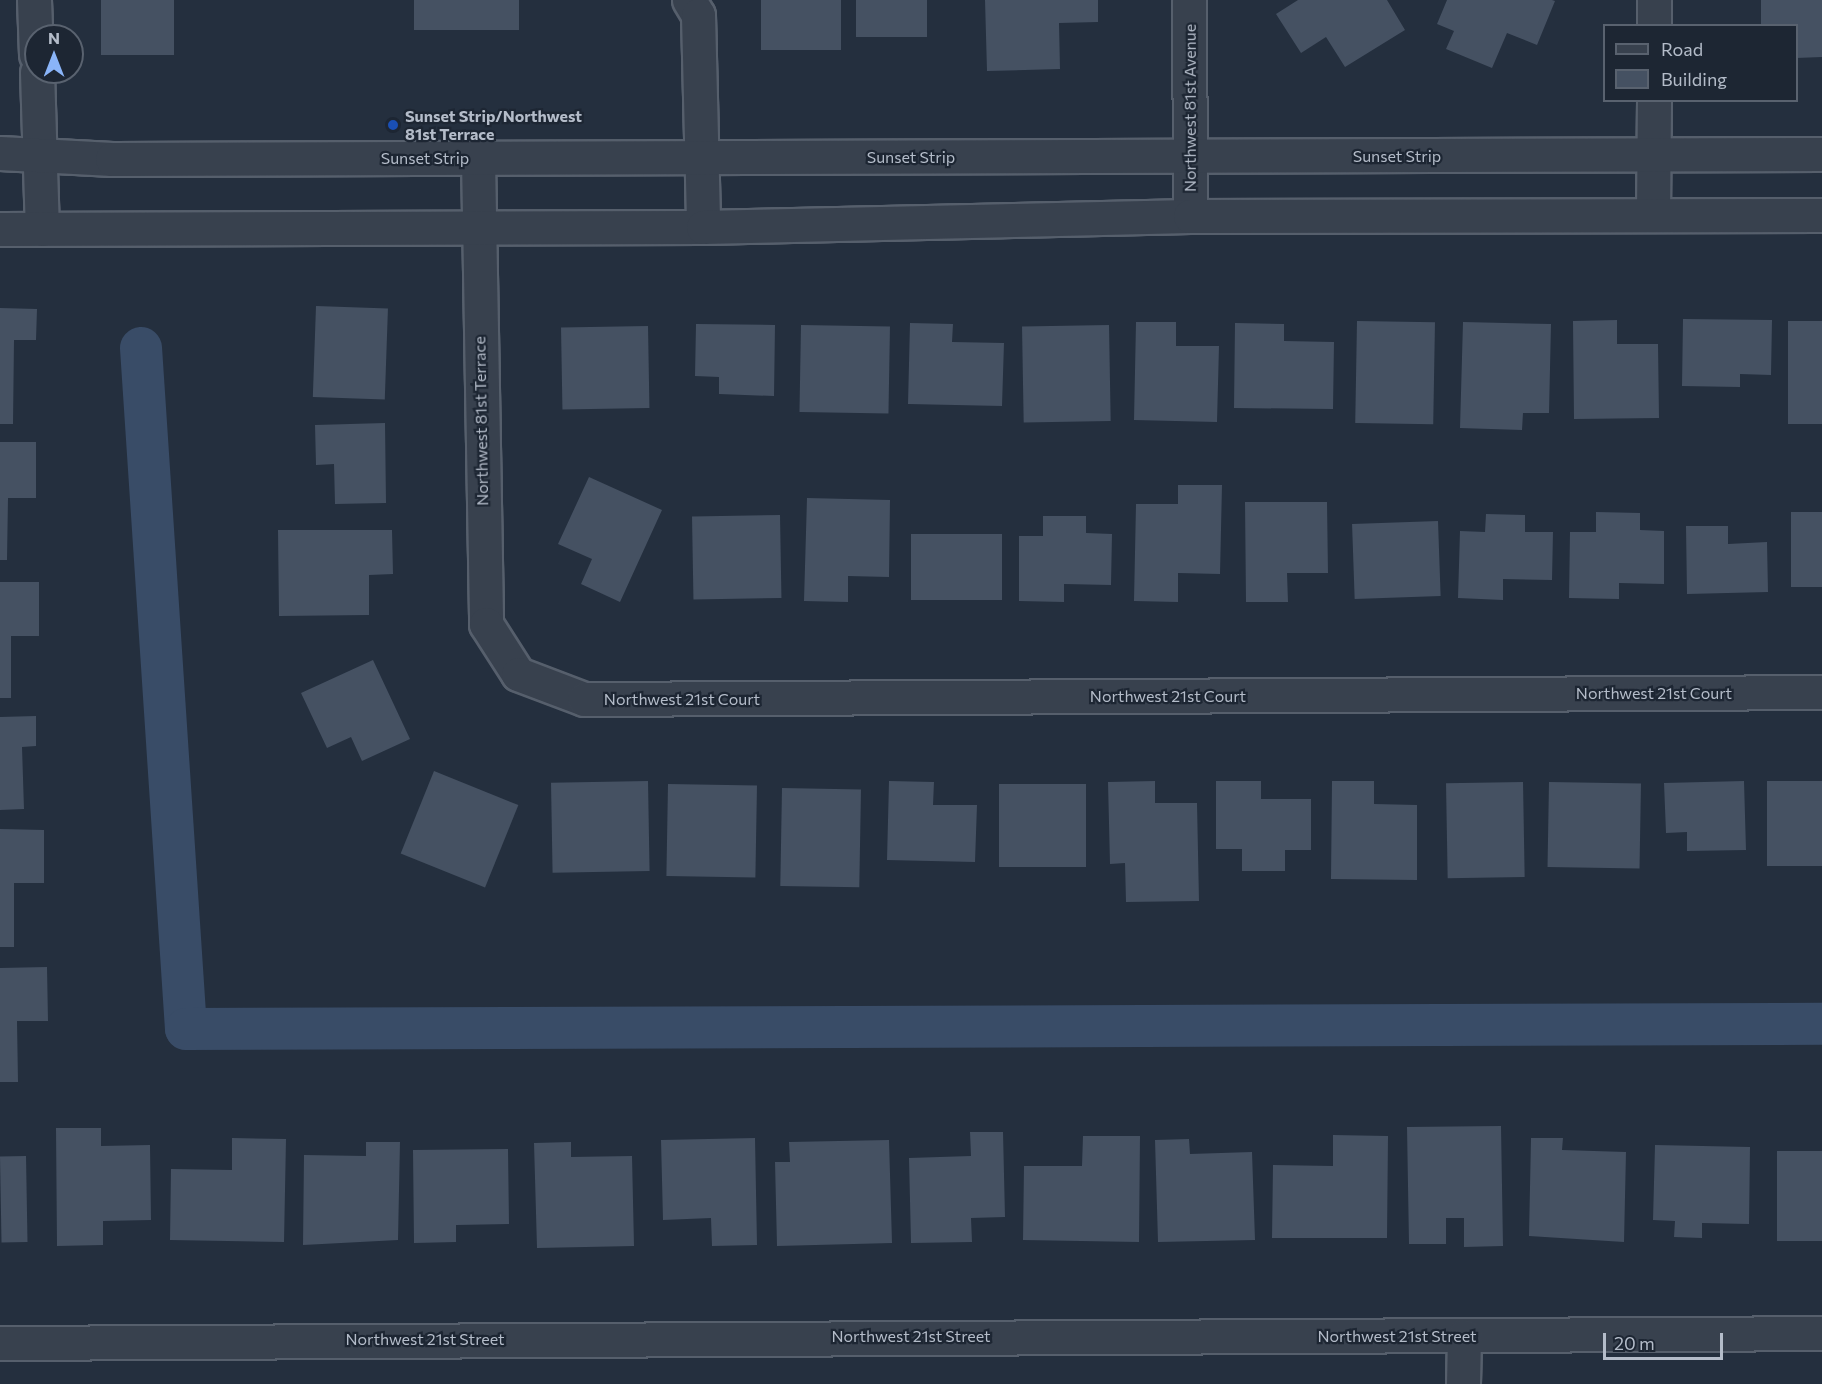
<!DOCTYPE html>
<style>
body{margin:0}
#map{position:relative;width:1822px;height:1384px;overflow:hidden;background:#242f3e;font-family:Commissioner,sans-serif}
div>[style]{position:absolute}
.canal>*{height:42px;margin:-21px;padding:0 21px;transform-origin:21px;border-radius:21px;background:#394c67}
.building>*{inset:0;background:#455162;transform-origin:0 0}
.roads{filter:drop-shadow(2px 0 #565f6c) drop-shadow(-2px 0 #565f6c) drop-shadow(0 2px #565f6c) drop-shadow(0 -2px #565f6c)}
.minor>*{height:33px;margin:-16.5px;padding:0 16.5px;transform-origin:16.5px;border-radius:16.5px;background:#38414e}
.tertiary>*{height:33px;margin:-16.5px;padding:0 16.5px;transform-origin:16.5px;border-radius:16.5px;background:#38414e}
.dots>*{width:16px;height:16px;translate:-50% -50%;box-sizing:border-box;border:3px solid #1d2633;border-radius:50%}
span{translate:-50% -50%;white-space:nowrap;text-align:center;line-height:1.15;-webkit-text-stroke:4.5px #1d2633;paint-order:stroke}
.street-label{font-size:16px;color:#b4bcc9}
.poi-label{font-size:16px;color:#b4bcc9;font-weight:700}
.left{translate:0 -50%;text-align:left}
.legend{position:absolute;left:1603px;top:24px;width:195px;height:78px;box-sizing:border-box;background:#1d2633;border:2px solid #59626f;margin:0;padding:8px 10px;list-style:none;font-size:18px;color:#b4bcc9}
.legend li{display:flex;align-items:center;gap:12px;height:30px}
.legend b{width:30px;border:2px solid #59626f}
.north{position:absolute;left:24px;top:24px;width:60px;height:60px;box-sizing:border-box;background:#1d2633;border:2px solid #59626f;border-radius:50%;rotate:0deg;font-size:16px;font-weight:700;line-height:24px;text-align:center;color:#b4bcc9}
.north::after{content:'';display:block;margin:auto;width:21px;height:27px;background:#8ab4f8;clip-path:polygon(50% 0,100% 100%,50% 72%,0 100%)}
.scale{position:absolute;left:1603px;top:1333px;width:120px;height:27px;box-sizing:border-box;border:3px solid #b4bcc9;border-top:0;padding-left:8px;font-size:18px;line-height:21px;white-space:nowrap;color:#b4bcc9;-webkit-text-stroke:4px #1d2633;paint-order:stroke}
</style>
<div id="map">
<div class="canal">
<div style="left:141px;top:348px;width:682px;rotate:86.22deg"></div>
<div style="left:186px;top:1029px;width:1636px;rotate:-0.18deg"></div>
</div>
<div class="building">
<div style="left:101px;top:0;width:73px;height:55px"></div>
<div style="left:414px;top:0;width:105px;height:30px"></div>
<div style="left:761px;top:0;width:80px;height:50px"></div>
<div style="left:856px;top:0;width:71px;height:37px"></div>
<div style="clip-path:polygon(985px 0,1098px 0,1098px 22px,1059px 23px,1060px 69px,987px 71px)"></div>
<div style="clip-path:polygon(1298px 0,1387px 0,1405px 30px,1345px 67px,1326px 37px,1301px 53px,1276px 14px)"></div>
<div style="clip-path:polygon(1447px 0,1552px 0,1555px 1px,1537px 45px,1507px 33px,1492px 68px,1446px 49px,1454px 31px,1437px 24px)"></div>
<div style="clip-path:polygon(1761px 0,1822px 0,1822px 57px,1796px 58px,1796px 26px,1761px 26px)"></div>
<div style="left:316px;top:306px;width:72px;height:91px;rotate:2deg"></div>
<div style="clip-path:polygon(0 308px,37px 309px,36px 340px,14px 340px,13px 424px,0 424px)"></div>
<div style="clip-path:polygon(1683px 319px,1772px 320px,1771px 375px,1740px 374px,1740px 387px,1682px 386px)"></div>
<div style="clip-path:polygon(1617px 320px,1617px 344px,1658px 344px,1659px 418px,1574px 419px,1573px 321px)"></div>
<div style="left:1357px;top:321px;width:78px;height:102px;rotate:1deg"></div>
<div style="left:1788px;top:321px;width:34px;height:103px"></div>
<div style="clip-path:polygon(1136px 322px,1176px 322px,1176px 346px,1219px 346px,1217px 422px,1134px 420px)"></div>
<div style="clip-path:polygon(1463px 322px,1551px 324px,1549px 413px,1523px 413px,1522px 430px,1460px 428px)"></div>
<div style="clip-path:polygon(910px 323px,953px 324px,952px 342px,1004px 343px,1002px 406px,908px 404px)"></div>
<div style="clip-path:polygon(1235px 323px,1284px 324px,1284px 341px,1334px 342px,1333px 409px,1234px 408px)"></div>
<div style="clip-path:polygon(696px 324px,775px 325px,774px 396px,719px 394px,719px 377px,695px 376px)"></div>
<div style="left:801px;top:325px;width:89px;height:87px;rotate:1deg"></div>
<div style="left:1109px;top:325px;width:96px;height:87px;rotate:89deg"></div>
<div style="left:648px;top:326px;width:82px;height:87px;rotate:89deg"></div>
<div style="clip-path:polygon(385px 423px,386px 503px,335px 504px,334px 464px,316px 465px,315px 425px)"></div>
<div style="clip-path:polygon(0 442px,36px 442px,36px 498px,8px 498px,7px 560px,0 560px)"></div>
<div style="clip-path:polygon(589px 477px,662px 510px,620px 602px,581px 584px,592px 559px,558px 544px)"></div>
<div style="clip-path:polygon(1178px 485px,1222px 485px,1220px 574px,1178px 573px,1178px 602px,1134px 601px,1136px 504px,1178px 504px)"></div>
<div style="clip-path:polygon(807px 498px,890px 500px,889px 577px,848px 576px,848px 602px,804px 601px)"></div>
<div style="clip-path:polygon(1245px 502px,1327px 502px,1328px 573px,1287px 573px,1288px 602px,1246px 602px)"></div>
<div style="clip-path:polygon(1596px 512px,1640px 513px,1640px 530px,1664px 531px,1664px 584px,1619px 583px,1619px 599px,1569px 598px,1570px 532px,1596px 532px)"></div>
<div style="left:1791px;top:512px;width:31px;height:75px"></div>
<div style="clip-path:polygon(1486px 514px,1525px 515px,1525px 532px,1553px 532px,1552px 580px,1503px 579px,1503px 600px,1458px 598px,1460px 531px,1485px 532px)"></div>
<div style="left:780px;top:515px;width:83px;height:88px;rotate:89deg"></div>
<div style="clip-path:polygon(1043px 516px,1086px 516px,1086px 533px,1112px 534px,1111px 585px,1064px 584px,1064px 602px,1019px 601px,1019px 536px,1043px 536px)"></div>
<div style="left:1438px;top:521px;width:75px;height:86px;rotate:88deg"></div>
<div style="clip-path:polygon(1686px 526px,1728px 526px,1728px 544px,1767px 542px,1768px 592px,1687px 594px)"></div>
<div style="clip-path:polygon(278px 530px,392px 530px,393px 574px,369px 575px,369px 615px,279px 616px)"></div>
<div style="left:1002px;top:534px;width:66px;height:91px;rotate:90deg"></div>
<div style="clip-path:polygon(0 582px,39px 582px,39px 636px,11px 636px,11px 698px,0 698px)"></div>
<div style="clip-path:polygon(373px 660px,410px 739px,362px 761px,351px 737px,327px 748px,301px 693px)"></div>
<div style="clip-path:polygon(36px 716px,36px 746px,22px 747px,24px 809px,0 810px,0 717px)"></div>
<div style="left:434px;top:771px;width:91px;height:89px;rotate:22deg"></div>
<div style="left:648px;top:781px;width:90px;height:97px;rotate:89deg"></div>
<div style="clip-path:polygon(889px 781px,934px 782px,933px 805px,977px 805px,975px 862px,887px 860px)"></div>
<div style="clip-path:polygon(1155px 781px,1155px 803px,1197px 803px,1199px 901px,1126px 902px,1125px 863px,1110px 864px,1108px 782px)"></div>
<div style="clip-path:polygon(1216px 781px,1261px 781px,1261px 799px,1311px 799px,1311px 850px,1285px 850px,1285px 871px,1242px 871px,1242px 849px,1216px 849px)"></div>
<div style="clip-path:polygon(1332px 781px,1374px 781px,1374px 804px,1417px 805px,1417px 880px,1331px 879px)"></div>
<div style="clip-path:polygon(1744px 781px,1746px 850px,1687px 851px,1687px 832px,1666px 833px,1664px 783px)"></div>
<div style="left:1822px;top:781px;width:85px;height:55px;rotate:90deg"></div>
<div style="left:1523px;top:782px;width:95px;height:77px;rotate:89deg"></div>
<div style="left:1549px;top:782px;width:92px;height:85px;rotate:1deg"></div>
<div style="left:668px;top:784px;width:89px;height:92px;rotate:1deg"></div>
<div style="left:999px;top:784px;width:87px;height:83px"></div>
<div style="left:782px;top:788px;width:79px;height:98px;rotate:1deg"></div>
<div style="clip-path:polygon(0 829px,44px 830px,44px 883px,14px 883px,14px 947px,0 947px)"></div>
<div style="clip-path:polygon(47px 967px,48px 1021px,17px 1021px,18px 1082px,0 1082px,0 968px)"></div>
<div style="clip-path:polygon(1501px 1126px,1503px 1246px,1464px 1247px,1464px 1218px,1446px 1218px,1446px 1244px,1409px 1244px,1407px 1127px)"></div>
<div style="clip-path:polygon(56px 1128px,101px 1128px,101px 1146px,150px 1145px,151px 1220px,103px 1221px,103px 1245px,57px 1246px)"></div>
<div style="clip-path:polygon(970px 1132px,1003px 1132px,1005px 1217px,971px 1218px,972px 1242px,911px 1243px,909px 1158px,971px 1156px)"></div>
<div style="clip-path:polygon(1333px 1135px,1388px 1136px,1387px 1238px,1272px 1238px,1273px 1165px,1333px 1166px)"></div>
<div style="clip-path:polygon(1083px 1136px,1140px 1136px,1139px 1242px,1023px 1240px,1024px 1166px,1082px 1166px)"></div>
<div style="clip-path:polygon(232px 1138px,286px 1139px,284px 1242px,170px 1240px,171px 1169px,232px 1170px)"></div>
<div style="clip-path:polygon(755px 1138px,757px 1245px,712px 1246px,711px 1218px,663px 1220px,661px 1140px)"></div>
<div style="clip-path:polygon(1531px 1138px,1563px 1138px,1562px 1150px,1626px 1152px,1624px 1242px,1529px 1236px)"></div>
<div style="clip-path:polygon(1189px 1139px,1190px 1154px,1252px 1152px,1255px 1240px,1158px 1242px,1155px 1140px)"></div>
<div style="clip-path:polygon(889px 1140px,892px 1243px,777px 1246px,775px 1162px,790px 1162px,789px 1142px)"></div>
<div style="clip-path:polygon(366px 1142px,400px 1142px,398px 1240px,303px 1245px,304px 1155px,366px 1156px)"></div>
<div style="clip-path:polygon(571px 1142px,571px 1157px,632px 1156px,634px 1246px,537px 1248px,534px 1143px)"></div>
<div style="clip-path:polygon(1655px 1145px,1750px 1147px,1749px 1224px,1702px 1223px,1702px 1238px,1674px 1237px,1675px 1221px,1653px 1220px)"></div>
<div style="clip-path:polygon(508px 1149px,509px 1224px,456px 1225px,456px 1242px,414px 1243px,413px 1150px)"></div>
<div style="left:1822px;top:1151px;width:90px;height:45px;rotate:90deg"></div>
<div style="left:26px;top:1156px;width:86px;height:26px;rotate:89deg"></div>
</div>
<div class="roads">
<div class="minor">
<div style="left:34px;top:0;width:55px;rotate:87.9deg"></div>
<div style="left:689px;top:0;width:17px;rotate:59deg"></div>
<div style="left:698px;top:15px;width:212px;rotate:88.6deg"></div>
<div style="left:1189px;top:0;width:216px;rotate:89.7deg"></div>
<div style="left:1654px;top:26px;width:26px;rotate:-90deg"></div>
<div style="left:37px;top:72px;width:157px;rotate:88.2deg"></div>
<div style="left:478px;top:158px;width:466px;rotate:89deg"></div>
<div style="left:486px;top:624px;width:59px;rotate:57.4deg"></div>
<div style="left:518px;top:674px;width:71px;rotate:20.7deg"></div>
<div style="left:584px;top:699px;width:1238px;rotate:-0.32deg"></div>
<div style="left:1653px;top:215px;width:115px;rotate:-89.5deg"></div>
<div style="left:0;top:1343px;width:1822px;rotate:-0.31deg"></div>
<div style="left:1463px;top:1384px;width:48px;rotate:-88.8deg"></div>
</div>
<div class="tertiary">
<div style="left:0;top:153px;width:112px;rotate:3.1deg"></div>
<div style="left:112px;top:159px;width:1710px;rotate:-0.17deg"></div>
<div style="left:0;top:229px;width:703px;rotate:-0.16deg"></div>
<div style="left:703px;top:227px;width:487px;rotate:-1.3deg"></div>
<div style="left:1190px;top:216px;width:632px;rotate:-0.09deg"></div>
</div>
</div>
<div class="dots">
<div style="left:393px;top:125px;background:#1a4fb4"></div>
</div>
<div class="street-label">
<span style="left:1190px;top:108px;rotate:-90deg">Northwest 81st Avenue</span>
<span style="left:1397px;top:156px">Sunset Strip</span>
<span style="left:911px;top:157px">Sunset Strip</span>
<span style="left:425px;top:158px">Sunset Strip</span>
<span style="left:481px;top:421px;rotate:-91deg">Northwest 81st Terrace</span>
<span style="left:1654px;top:693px">Northwest 21st Court</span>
<span style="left:1168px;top:696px">Northwest 21st Court</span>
<span style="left:682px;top:699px">Northwest 21st Court</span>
<span style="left:911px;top:1336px">Northwest 21st Street</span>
<span style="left:1397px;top:1336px">Northwest 21st Street</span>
<span style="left:425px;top:1339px">Northwest 21st Street</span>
</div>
<div class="poi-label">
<span class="left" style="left:405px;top:125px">Sunset Strip/Northwest<br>81st Terrace</span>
</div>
<ul class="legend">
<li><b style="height:8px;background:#38414e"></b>Road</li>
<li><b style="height:16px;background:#455162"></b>Building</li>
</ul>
<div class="north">N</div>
<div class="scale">20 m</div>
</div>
